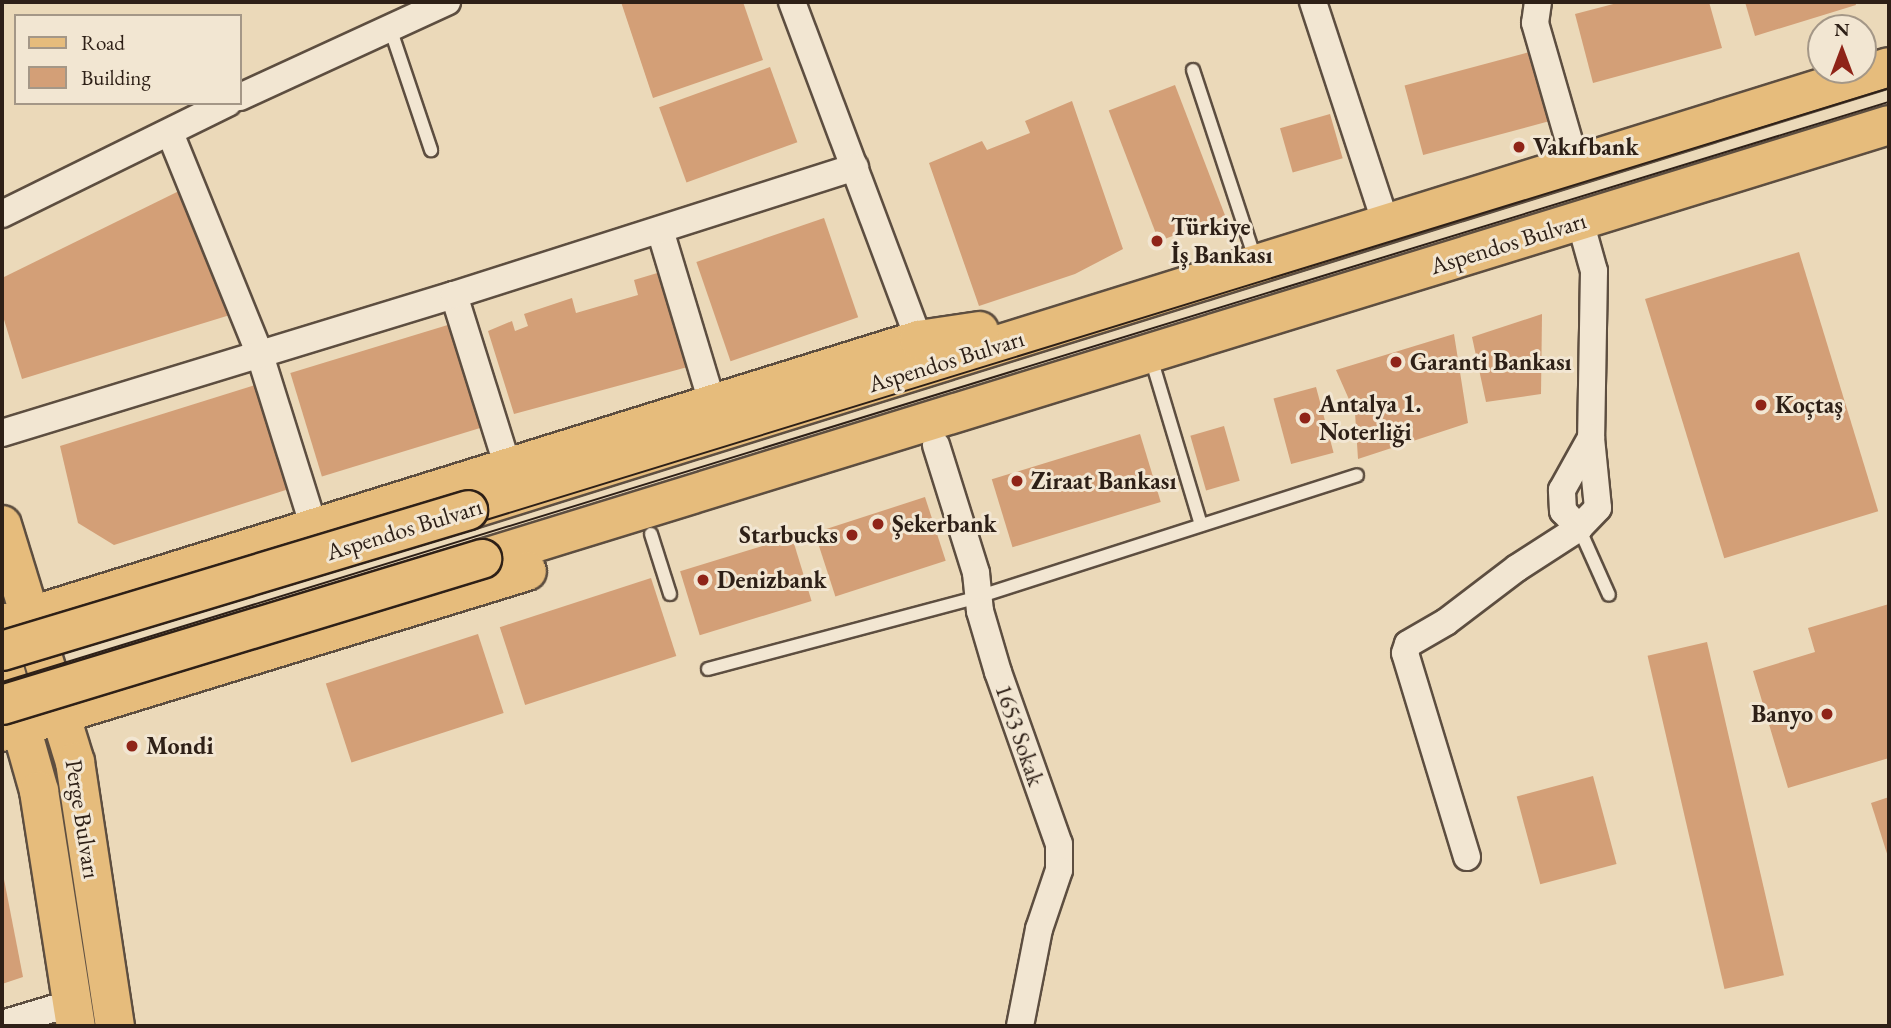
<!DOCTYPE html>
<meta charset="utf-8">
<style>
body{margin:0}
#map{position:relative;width:1891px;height:1028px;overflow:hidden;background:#ebd9b9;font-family:"EB Garamond",serif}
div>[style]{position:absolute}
.building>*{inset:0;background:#d39f77;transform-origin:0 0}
.roads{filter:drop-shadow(2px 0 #5d4e40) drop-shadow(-2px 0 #5d4e40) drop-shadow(0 2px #5d4e40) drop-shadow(0 -2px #5d4e40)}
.service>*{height:12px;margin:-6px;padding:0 6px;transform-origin:6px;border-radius:6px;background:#f2e6d2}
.minor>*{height:26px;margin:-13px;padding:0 13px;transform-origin:13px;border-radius:13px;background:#f2e6d2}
.primary>*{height:38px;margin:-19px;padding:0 19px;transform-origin:19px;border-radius:19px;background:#e6bc7c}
.tram>*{height:2px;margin:-1px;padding:0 1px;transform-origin:1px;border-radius:1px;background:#2e2017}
.bridges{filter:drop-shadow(2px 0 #2e2017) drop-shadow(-2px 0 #2e2017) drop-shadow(0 2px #2e2017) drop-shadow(0 -2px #2e2017)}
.primary-bridge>*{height:38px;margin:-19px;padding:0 19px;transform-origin:19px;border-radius:19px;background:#e6bc7c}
.dots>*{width:19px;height:19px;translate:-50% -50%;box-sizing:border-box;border:4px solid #f2e6d2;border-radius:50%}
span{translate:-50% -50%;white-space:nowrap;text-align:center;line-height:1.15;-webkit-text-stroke:6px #f2e6d2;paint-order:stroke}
.poi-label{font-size:24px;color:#2e2017;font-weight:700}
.left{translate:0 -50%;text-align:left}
.right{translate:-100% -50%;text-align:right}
.street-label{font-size:24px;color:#2e2017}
.frame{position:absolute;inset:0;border:4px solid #2e2017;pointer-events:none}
.legend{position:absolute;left:14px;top:14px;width:228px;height:91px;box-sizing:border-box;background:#f2e6d2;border:2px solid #a49787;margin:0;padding:9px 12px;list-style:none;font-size:21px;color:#2e2017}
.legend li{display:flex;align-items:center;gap:14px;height:35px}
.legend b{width:35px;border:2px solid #a49787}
.north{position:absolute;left:1807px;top:14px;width:70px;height:70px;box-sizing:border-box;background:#f2e6d2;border:2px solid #a49787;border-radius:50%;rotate:0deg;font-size:19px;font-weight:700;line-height:28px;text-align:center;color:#2e2017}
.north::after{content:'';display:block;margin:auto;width:24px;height:32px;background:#8f2418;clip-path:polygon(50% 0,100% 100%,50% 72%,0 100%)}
</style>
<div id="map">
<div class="building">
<div style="clip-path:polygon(621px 2px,743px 2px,763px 60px,653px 98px)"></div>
<div style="clip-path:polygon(1621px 2px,1709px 2px,1722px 48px,1593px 83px,1575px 14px)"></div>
<div style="clip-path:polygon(1745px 2px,1855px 2px,1856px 5px,1755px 36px)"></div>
<div style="left:1533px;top:51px;width:72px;height:133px;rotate:75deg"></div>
<div style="left:770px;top:67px;width:80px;height:118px;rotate:70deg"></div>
<div style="left:1175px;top:85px;width:140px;height:71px;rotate:69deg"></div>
<div style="clip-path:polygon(1072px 101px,1123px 249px,1075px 274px,979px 306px,929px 163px,982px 141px,987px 150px,1030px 133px,1025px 121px)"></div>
<div style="left:1330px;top:114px;width:46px;height:52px;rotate:74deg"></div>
<div style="clip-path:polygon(179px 191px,230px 315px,22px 379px,2px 313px,2px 278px)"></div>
<div style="left:824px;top:218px;width:105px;height:135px;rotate:71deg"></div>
<div style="left:1799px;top:252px;width:271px;height:161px;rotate:73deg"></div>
<div style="clip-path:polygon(664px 271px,695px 365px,514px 414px,488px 331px,512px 321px,515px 331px,528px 326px,524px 314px,572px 298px,576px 313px,638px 295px,634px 280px)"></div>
<div style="clip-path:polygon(1542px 314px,1541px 394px,1486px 402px,1472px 337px)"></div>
<div style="left:451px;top:324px;width:108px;height:168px;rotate:73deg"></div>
<div style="clip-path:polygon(1454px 334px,1468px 423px,1358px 459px,1355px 413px,1336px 370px)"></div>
<div style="clip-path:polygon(262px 383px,295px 487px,114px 545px,78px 523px,60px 446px)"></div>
<div style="left:1316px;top:387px;width:68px;height:44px;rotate:75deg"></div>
<div style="left:1224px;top:426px;width:57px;height:35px;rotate:74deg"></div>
<div style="left:1140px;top:434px;width:71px;height:155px;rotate:73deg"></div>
<div style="left:925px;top:497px;width:67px;height:116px;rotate:72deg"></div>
<div style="left:792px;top:537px;width:67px;height:117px;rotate:73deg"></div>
<div style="left:651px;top:578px;width:82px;height:159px;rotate:72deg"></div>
<div style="clip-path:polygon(1889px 604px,1889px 758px,1788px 788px,1753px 671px,1815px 652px,1808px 628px)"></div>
<div style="left:478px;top:634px;width:83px;height:160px;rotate:72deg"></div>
<div style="left:1707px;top:642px;width:342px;height:61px;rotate:77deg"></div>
<div style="left:1593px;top:776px;width:91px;height:79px;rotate:75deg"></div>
<div style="clip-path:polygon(1889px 797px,1889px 860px,1871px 803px)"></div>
<div style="clip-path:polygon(2px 869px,23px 977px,2px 984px)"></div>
</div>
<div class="roads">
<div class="service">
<div style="left:390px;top:28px;width:129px;rotate:71.4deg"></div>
<div style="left:1193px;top:70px;width:199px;rotate:71.8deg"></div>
<div style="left:1151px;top:358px;width:174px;rotate:73.3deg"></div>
<div style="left:1579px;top:528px;width:73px;rotate:65.9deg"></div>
<div style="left:651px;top:534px;width:63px;rotate:72.4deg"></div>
<div style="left:708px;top:669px;width:279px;rotate:-14.9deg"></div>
<div style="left:978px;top:597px;width:398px;rotate:-17.8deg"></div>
</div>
<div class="minor">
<div style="left:792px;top:2px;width:361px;rotate:69.4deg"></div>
<div style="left:1313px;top:2px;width:234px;rotate:71.8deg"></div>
<div style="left:1538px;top:2px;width:21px;rotate:98deg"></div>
<div style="left:1535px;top:23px;width:148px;rotate:73.9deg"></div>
<div style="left:240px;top:97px;width:228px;rotate:-24.7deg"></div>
<div style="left:170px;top:133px;width:240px;rotate:67.9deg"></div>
<div style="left:260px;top:355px;width:180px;rotate:72.6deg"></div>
<div style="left:2px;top:214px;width:252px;rotate:-26.2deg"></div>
<div style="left:1580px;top:221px;width:52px;rotate:74.4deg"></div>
<div style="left:1594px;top:271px;width:167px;rotate:91deg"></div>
<div style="left:1591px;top:438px;width:70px;rotate:84.3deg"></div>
<div style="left:1598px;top:508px;width:28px;rotate:134deg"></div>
<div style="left:1579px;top:528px;width:23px;rotate:-133deg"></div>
<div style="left:1563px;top:511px;width:21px;rotate:-93deg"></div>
<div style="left:1562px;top:490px;width:60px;rotate:-60.9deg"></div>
<div style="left:660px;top:230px;width:183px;rotate:73.2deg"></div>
<div style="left:454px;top:295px;width:180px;rotate:72.6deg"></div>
<div style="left:2px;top:433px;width:473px;rotate:-17deg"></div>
<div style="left:454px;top:295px;width:421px;rotate:-17.7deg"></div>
<div style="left:936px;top:445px;width:134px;rotate:72.6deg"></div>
<div style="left:976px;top:573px;width:38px;rotate:84deg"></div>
<div style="left:980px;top:611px;width:64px;rotate:73.6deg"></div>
<div style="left:998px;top:672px;width:182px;rotate:70.5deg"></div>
<div style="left:1059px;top:844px;width:26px;rotate:90deg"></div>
<div style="left:1059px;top:870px;width:62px;rotate:108.7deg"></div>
<div style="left:1039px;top:929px;width:99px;rotate:101.1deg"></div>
<div style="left:1467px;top:857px;width:213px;rotate:-106.9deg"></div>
<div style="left:1405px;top:653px;width:9px;rotate:-72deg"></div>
<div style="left:1408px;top:644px;width:44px;rotate:-30.1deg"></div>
<div style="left:1446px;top:622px;width:89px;rotate:-37.3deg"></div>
<div style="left:1517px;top:568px;width:74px;rotate:-32.8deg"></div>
<div style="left:2px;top:1024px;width:73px;rotate:-16.7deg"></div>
</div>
<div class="primary">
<div style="left:468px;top:510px;width:1488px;rotate:-17.31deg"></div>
<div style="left:2px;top:525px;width:248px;rotate:72.9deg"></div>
<div style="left:75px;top:762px;width:267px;rotate:81.4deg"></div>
<div style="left:482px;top:559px;width:1472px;rotate:-17.14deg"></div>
<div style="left:2px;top:625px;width:960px;rotate:-17.27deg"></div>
<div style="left:919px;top:340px;width:61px;rotate:-8.5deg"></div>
<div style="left:2px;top:660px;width:136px;rotate:74.2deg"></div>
<div style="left:39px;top:791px;width:238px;rotate:81.1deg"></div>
<div style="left:2px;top:732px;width:549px;rotate:-17.05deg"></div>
</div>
</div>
<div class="tram">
<div style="left:2px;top:669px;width:1974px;rotate:-17.11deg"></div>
<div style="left:2px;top:682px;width:1974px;rotate:-17.09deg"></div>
</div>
<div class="bridges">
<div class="primary-bridge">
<div style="left:2px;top:651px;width:487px;rotate:-16.8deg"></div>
<div style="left:2px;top:705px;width:502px;rotate:-16.92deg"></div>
</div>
</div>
<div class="dots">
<div style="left:1519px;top:147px;background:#8f2418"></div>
<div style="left:1157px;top:241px;background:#8f2418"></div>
<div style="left:1396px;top:362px;background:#8f2418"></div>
<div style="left:1761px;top:405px;background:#8f2418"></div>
<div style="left:1305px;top:418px;background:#8f2418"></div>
<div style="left:1017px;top:481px;background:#8f2418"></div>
<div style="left:878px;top:524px;background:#8f2418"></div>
<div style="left:852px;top:535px;background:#8f2418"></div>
<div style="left:703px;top:580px;background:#8f2418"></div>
<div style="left:1827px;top:714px;background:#8f2418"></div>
<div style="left:132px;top:746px;background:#8f2418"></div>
</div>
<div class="poi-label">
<span class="left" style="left:1533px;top:147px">Vakıfbank</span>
<span class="left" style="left:1171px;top:241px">Türkiye<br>İş Bankası</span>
<span class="left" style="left:1410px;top:362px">Garanti Bankası</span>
<span class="left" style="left:1319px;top:418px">Antalya 1.<br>Noterliği</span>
<span class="left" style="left:1775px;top:405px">Koçtaş</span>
<span class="left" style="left:1031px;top:481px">Ziraat Bankası</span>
<span class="left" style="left:892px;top:524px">Şekerbank</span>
<span class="right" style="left:838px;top:535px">Starbucks</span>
<span class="left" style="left:717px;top:580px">Denizbank</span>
<span class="right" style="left:1813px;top:714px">Banyo</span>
<span class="left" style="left:146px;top:746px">Mondi</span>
</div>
<div class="street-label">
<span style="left:1508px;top:243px;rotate:-17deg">Aspendos Bulvarı</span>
<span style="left:946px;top:361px;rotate:-17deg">Aspendos Bulvarı</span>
<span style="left:404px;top:529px;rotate:-17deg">Aspendos Bulvarı</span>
<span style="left:1020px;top:735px;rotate:71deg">1653 Sokak</span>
<span style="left:83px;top:819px;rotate:81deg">Perge Bulvarı</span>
</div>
<div class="frame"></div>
<ul class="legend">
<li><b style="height:9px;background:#e6bc7c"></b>Road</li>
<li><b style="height:19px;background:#d39f77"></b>Building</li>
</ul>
<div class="north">N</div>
</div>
